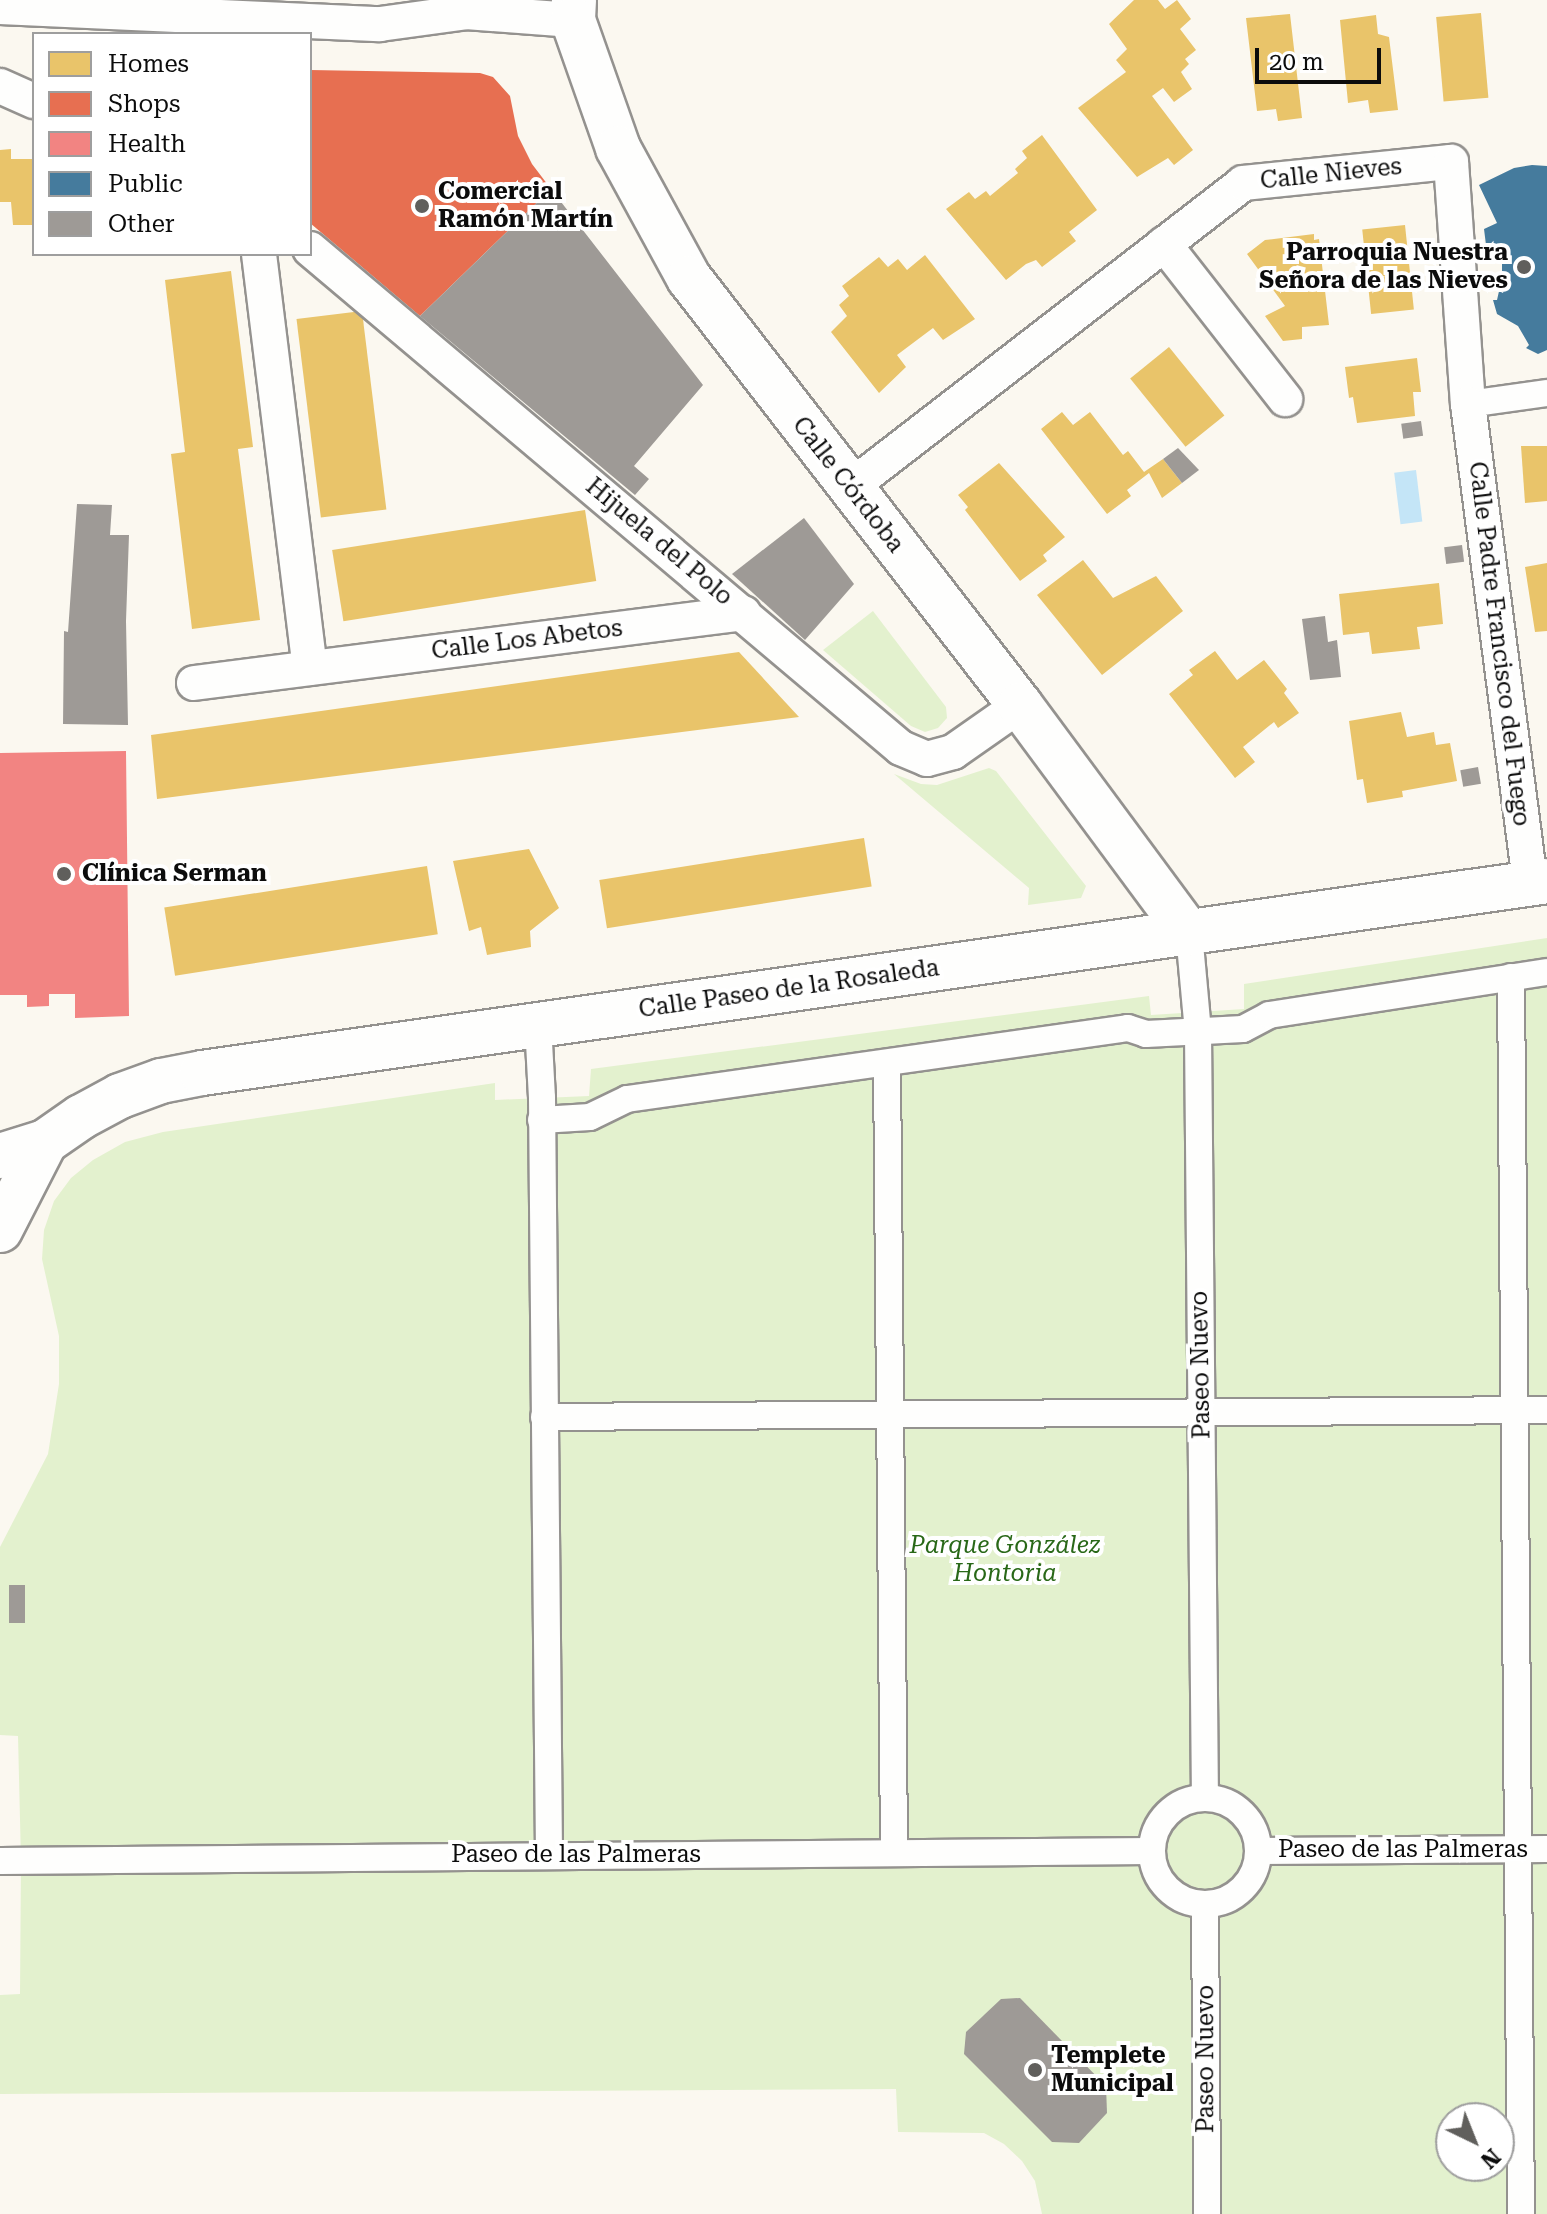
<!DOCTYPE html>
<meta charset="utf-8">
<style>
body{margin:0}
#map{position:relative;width:1547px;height:2214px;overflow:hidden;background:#fbf8f0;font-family:"Roboto Serif",serif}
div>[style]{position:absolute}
.green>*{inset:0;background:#e3f1ce}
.water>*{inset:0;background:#c4e5f7;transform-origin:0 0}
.homes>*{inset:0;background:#e9c46a;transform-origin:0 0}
.shops>*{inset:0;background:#e76f51}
.health>*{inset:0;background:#f28482}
.public>*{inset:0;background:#457b9d}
.building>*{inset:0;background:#9e9a96;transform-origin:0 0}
.roads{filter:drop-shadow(2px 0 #94928f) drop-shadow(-2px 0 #94928f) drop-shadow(0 2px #94928f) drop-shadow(0 -2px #94928f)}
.pedestrian>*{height:26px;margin:-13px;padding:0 13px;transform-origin:13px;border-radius:13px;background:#fefefd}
.pedestrian>.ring{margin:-13px;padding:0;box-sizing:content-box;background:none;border:26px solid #fefefd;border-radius:50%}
.minor>*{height:34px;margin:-17px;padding:0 17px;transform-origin:17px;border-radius:17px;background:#fefefd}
.tertiary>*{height:44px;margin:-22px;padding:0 22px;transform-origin:22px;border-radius:22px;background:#fefefd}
.dots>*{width:22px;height:22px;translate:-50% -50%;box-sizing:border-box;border:4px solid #fff;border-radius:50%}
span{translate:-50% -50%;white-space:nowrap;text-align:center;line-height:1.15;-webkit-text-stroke:8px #fff;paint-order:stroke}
.street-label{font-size:24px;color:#0c0c0c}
.poi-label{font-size:24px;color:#0c0c0c;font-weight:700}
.left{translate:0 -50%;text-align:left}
.right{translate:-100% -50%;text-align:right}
.park-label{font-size:24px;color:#296818;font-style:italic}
.legend{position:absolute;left:32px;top:32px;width:280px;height:224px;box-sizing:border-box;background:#fff;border:2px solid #9e9e9e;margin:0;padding:10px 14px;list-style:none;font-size:24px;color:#0c0c0c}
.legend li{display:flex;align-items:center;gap:16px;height:40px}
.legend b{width:40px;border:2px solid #9e9e9e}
.north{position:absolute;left:1435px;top:2102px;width:80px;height:80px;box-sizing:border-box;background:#fff;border:2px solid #9e9e9e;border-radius:50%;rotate:137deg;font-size:22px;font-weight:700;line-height:32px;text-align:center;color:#0c0c0c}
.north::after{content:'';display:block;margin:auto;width:28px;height:36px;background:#605f5c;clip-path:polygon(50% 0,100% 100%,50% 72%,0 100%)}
.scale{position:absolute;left:1255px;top:48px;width:126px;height:36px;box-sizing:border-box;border:4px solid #0c0c0c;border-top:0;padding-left:10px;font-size:24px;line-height:28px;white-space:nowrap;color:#0c0c0c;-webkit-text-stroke:6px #fff;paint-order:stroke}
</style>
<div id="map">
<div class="green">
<div style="clip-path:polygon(873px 611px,946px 707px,947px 718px,938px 728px,925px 732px,911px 726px,823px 650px)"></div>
<div style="clip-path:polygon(989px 768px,996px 771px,1086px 886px,1081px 898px,1028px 905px,1029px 888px,894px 774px,921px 784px,937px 785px)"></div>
<div style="clip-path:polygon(evenodd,1547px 938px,1547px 2214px,1042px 2214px,1035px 2181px,1022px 2161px,1004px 2144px,984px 2133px,898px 2132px,896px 2089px,0 2094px,0 1995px,20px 1994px,21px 1861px,18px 1736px,0 1735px,0 1547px,48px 1454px,59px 1384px,59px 1336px,42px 1259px,44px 1230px,54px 1201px,71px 1178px,93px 1160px,125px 1142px,163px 1132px,495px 1083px,495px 1100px,589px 1096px,591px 1069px,1149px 996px,1151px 1015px,1244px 1009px,1244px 984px,1547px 938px,1451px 2118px,1499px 2118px,1499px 2166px,1451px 2166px,1451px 2118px)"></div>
</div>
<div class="water">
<div style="left:1416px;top:470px;width:52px;height:22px;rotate:83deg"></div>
</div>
<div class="homes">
<div style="clip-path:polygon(1134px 0,1158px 0,1165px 9px,1177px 0,1191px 19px,1180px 29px,1196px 50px,1185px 59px,1189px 64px,1181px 72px,1192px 89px,1174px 102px,1163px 88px,1152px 96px,1193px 150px,1174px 165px,1168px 158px,1137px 177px,1078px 108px,1126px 72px,1116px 60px,1127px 49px,1109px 24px)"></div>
<div style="left:1481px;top:13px;width:85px;height:45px;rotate:85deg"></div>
<div style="clip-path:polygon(1290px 14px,1302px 118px,1278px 121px,1276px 109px,1257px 111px,1246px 18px)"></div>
<div style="clip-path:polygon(1376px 15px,1378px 34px,1389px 37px,1398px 110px,1370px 113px,1368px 100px,1348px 103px,1340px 20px)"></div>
<div style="clip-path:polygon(1042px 135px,1097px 210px,1069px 232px,1076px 241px,1042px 267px,1036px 260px,1026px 264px,1006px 280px,946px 209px,969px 192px,975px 199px,986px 191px,990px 196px,1018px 173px,1015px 169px,1027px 158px,1022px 151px)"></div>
<div style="clip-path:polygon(11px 149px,11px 159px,32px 159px,34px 225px,13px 225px,11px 202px,0 202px,0 150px)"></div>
<div style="left:1405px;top:225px;width:85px;height:43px;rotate:84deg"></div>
<div style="clip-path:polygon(1314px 234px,1314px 240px,1319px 239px,1329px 325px,1302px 327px,1302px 339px,1283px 341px,1265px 316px,1285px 306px,1247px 254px,1265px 240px)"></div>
<div style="clip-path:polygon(925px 255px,975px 319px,943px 340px,933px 328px,897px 355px,906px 367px,879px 393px,831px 332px,847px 316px,839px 305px,849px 296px,842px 286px,879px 257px,888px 267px,898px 259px,907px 270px)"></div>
<div style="clip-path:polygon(231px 271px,253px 447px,238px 449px,260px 620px,192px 629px,171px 454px,185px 452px,165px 280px)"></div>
<div style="left:362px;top:311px;width:200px;height:66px;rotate:83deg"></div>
<div style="left:1169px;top:347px;width:88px;height:50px;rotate:51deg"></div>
<div style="clip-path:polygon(1417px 358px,1421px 392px,1413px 392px,1415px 416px,1357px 423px,1353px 397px,1349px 398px,1345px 367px)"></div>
<div style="clip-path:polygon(1062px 412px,1073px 425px,1090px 412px,1123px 455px,1128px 451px,1144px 472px,1163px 459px,1182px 483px,1162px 498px,1149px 473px,1127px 490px,1131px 496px,1107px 514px,1041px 429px)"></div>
<div style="clip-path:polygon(1521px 446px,1547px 446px,1547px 501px,1525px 503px)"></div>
<div style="clip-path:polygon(999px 463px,1065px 537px,1043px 555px,1047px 561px,1020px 581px,965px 510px,968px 507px,958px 495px)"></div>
<div style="left:585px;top:510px;width:72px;height:256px;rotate:81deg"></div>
<div style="clip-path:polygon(1083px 560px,1113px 598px,1156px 576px,1183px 611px,1102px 675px,1037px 595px)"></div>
<div style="clip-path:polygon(1547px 563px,1547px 631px,1535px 632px,1525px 567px)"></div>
<div style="clip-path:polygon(1439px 583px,1443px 624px,1417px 627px,1420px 649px,1372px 654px,1369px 632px,1343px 635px,1339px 594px)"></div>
<div style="clip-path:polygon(1215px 651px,1237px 680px,1264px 660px,1287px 689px,1284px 693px,1299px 713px,1278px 728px,1274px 722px,1243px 747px,1255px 762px,1235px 778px,1169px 694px,1193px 675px,1189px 670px)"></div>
<div style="clip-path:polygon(739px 652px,799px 717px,157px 799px,151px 735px)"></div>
<div style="clip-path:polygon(1401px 712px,1407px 737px,1434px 732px,1436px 745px,1450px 743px,1457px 781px,1402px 791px,1403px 797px,1367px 803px,1363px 779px,1357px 780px,1349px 721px)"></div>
<div style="left:864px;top:838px;width:49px;height:268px;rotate:81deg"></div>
<div style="clip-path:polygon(529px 849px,559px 908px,530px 931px,531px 947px,487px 955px,481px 927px,469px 931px,453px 861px)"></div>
<div style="left:427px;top:866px;width:69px;height:266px;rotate:81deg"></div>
</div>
<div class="shops">
<div style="clip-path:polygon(310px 70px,480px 73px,493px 77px,510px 96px,518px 136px,532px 164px,551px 189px,420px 316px,310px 223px)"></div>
</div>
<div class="health">
<div style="clip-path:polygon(126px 751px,129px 1016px,75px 1018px,75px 994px,49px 994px,49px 1006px,27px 1007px,27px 995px,0 995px,0 753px)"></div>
</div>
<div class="public">
<div style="clip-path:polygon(1532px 165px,1547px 166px,1547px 350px,1538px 354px,1526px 348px,1529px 345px,1518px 326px,1497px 314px,1493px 300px,1497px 300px,1502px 278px,1502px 253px,1486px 245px,1484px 229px,1497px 223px,1479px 185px,1514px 168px)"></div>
</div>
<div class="building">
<div style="clip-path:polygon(551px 189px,703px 385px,634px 466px,649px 479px,635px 495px,420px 316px)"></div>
<div style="left:1421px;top:421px;width:15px;height:20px;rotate:82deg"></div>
<div style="clip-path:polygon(1178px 448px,1199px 470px,1182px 483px,1163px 459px)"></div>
<div style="clip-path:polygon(77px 504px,112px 505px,110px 535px,129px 535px,126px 621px,128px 725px,63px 724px,64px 631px,68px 632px)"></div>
<div style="clip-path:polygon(804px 518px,854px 584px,805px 640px,732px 574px)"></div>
<div style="left:1462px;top:545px;width:17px;height:18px;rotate:83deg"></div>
<div style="clip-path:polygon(1325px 616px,1328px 642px,1337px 640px,1341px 677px,1310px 680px,1302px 619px)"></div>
<div style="left:1478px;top:767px;width:17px;height:18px;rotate:80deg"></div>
<div style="left:25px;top:1585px;width:38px;height:16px;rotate:90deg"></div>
<div style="clip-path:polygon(1020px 1998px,1106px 2086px,1107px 2113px,1079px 2143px,1052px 2142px,964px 2054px,966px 2032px,1001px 1999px)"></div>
</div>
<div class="roads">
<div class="pedestrian">
<div style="left:1468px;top:404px;width:80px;rotate:-7.9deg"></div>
<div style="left:1189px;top:933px;width:99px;rotate:84.8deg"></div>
<div style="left:1198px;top:1032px;width:766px;rotate:89.48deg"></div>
<div style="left:1511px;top:977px;width:1237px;rotate:89.54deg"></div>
<div style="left:538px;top:1024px;width:74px;rotate:86.9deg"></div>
<div style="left:542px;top:1098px;width:757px;rotate:89.47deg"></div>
<div style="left:887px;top:1063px;width:790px;rotate:89.49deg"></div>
<div style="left:541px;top:1120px;width:49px;rotate:-3.5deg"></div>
<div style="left:590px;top:1117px;width:41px;rotate:-25.9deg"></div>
<div style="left:627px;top:1099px;width:506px;rotate:-8.07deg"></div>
<div style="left:1128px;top:1028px;width:19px;rotate:18deg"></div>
<div style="left:1146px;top:1034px;width:97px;rotate:-3deg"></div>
<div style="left:1243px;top:1029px;width:30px;rotate:-28deg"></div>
<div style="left:1269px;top:1015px;width:281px;rotate:-8.8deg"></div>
<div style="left:544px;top:1417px;width:1003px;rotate:-0.4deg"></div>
<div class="ring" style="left:1152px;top:1798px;width:80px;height:80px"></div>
<div style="left:1258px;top:1851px;width:289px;rotate:-0.4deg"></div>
<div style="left:0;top:1861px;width:1151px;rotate:-0.5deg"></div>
<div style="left:1205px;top:1905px;width:309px;rotate:89.6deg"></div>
</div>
<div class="minor">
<div style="left:0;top:7px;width:380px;rotate:2.6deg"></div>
<div style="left:380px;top:24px;width:87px;rotate:-7.9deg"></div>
<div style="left:466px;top:12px;width:107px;rotate:4.3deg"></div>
<div style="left:0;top:86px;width:37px;rotate:24deg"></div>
<div style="left:1164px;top:244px;width:197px;rotate:52deg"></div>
<div style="left:310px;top:249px;width:773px;rotate:40.18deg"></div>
<div style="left:901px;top:748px;width:28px;rotate:23deg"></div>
<div style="left:927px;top:759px;width:27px;rotate:-15deg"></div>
<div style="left:953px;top:752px;width:82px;rotate:-35deg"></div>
<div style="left:259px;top:254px;width:417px;rotate:83deg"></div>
<div style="left:849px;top:488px;width:498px;rotate:-37.7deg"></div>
<div style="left:1243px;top:183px;width:209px;rotate:-5.8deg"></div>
<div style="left:1451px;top:162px;width:243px;rotate:86deg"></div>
<div style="left:1468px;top:404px;width:483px;rotate:82.6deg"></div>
<div style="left:194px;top:683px;width:554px;rotate:-7.25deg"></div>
</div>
<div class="tertiary">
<div style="left:574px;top:0;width:20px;rotate:93deg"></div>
<div style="left:573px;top:20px;width:136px;rotate:70.6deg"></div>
<div style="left:618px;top:148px;width:148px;rotate:61.4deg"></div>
<div style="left:689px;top:278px;width:540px;rotate:52.22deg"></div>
<div style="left:1020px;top:705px;width:284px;rotate:53.5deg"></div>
<div style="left:0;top:1156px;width:47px;rotate:-17.3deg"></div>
<div style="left:45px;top:1142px;width:44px;rotate:-34.8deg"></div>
<div style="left:81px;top:1117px;width:44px;rotate:-28.3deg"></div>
<div style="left:120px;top:1096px;width:44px;rotate:-20.1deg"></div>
<div style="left:161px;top:1081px;width:42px;rotate:-11deg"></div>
<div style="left:202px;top:1073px;width:1359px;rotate:-8.12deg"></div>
<div style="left:0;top:1230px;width:99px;rotate:-62.9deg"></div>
</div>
</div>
<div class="dots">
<div style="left:422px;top:206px;background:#605f5c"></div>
<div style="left:1524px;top:267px;background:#605f5c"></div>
<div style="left:64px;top:874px;background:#605f5c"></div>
<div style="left:1035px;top:2070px;background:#605f5c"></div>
</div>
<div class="street-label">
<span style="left:1331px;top:174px;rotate:-6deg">Calle Nieves</span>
<span style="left:848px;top:485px;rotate:52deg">Calle Córdoba</span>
<span style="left:659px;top:542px;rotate:40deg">Hijuela del Polo</span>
<span style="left:527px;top:640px;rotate:-7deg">Calle Los Abetos</span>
<span style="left:1499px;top:644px;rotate:83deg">Calle Padre Francisco del Fuego</span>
<span style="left:789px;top:989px;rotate:-8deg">Calle Paseo de la Rosaleda</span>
<span style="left:1201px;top:1365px;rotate:-91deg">Paseo Nuevo</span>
<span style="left:1403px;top:1850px">Paseo de las Palmeras</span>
<span style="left:576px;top:1855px">Paseo de las Palmeras</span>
<span style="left:1206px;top:2059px;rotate:-90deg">Paseo Nuevo</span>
</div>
<div class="poi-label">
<span class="left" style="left:438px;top:206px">Comercial<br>Ramón Martín</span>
<span class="right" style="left:1508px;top:267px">Parroquia Nuestra<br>Señora de las Nieves</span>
<span class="left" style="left:82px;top:874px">Clínica Serman</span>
<span class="left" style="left:1051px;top:2070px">Templete<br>Municipal</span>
</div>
<div class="park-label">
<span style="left:1005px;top:1560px">Parque González<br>Hontoria</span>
</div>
<ul class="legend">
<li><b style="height:22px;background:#e9c46a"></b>Homes</li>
<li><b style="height:22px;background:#e76f51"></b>Shops</li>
<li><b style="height:22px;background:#f28482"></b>Health</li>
<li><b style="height:22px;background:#457b9d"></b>Public</li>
<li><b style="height:22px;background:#9e9a96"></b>Other</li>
</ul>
<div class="north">N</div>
<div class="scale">20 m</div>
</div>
